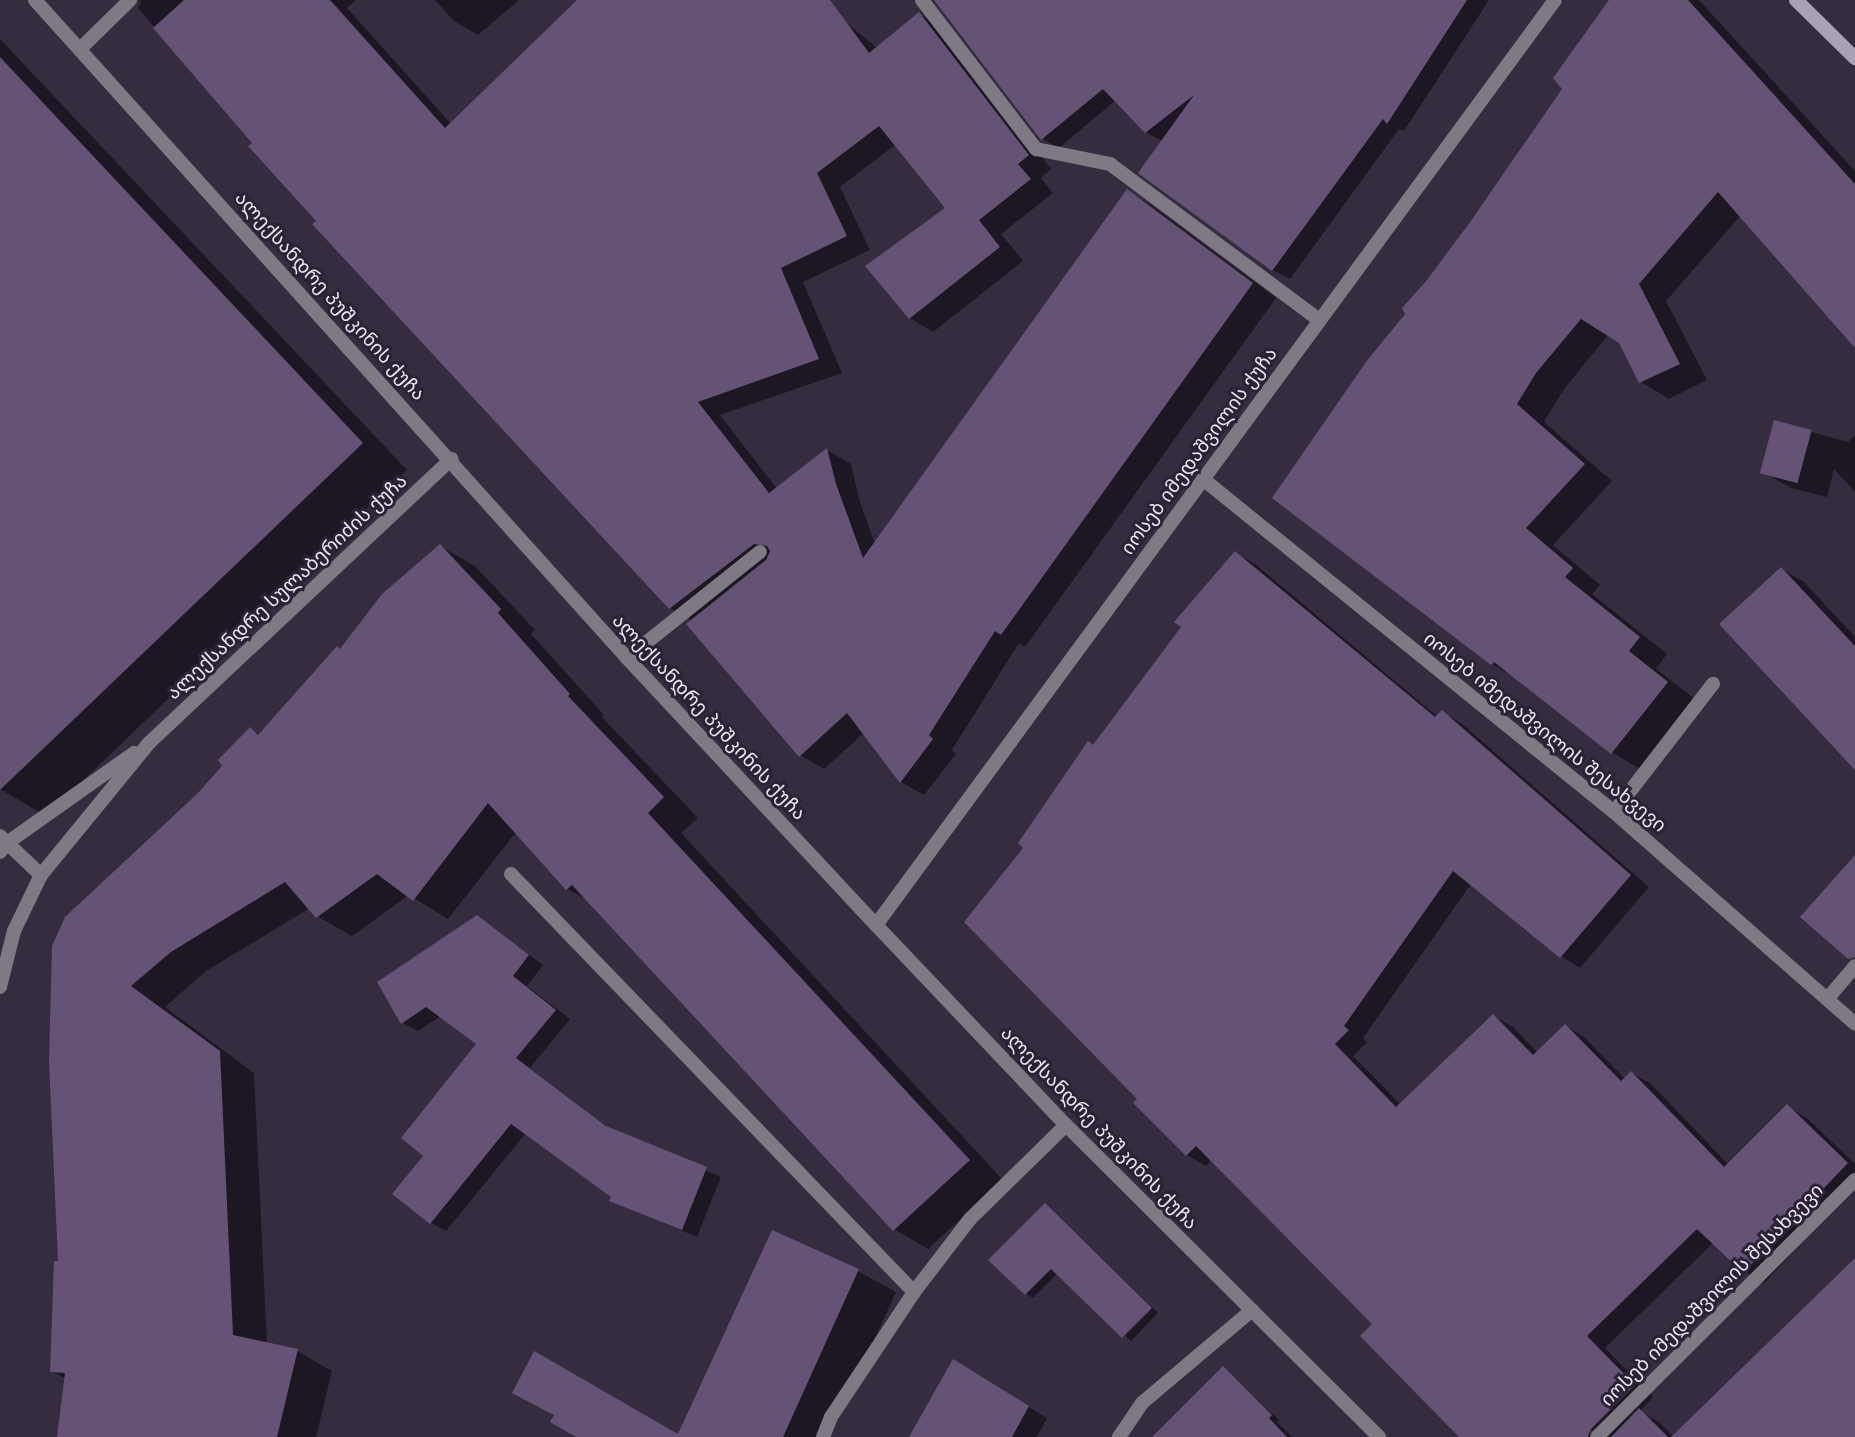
<!DOCTYPE html>
<meta charset="utf-8">
<style>
body{margin:0}
#map{position:relative;width:1855px;height:1437px;overflow:hidden;background:#362c40;font-family:"Space Grotesk","Noto Sans Georgian",sans-serif}
div>[style]{position:absolute}
.shadow>*{inset:0;background:#0007}
.building>*{inset:0;background:#655376;transform-origin:0 0}
.service>*{height:14px;margin:-7px;padding:0 7px;transform-origin:7px;border-radius:7px;background:#7f7984}
.minor>*{height:14px;margin:-7px;padding:0 7px;transform-origin:7px;border-radius:7px;background:#7f7984}
.tertiary>*{height:14px;margin:-7px;padding:0 7px;transform-origin:7px;border-radius:7px;background:#7f7984}
.secondary>*{height:14px;margin:-7px;padding:0 7px;transform-origin:7px;border-radius:7px;background:#aaa2b4}
span{translate:-50% -50%;white-space:nowrap;text-align:center;line-height:1.15;-webkit-text-stroke:6px #2c2236;paint-order:stroke}
.street-label{font-size:19px;color:#ede6f4}
</style>
<div id="map">
<div class="shadow">
<div style="clip-path:polygon(138px 0,356px 0,347px 8px,452px 125px,580px 0,819px 0,877px 48px,919px 14px,943px 28px,1051px 169px,1041px 178px,1053px 193px,1001px 234px,1023px 261px,933px 332px,910px 318px,948px 208px,896px 144px,840px 187px,870px 250px,803px 282px,842px 373px,720px 415px,777px 489px,827px 450px,851px 464px,859px 499px,875px 544px,1128px 191px,1151px 205px,1276px 298px,1025px 647px,1019px 643px,952px 750px,956px 754px,924px 795px,901px 782px,864px 733px,824px 769px,800px 755px,692px 620px,670px 608px,254px 144px,138px 8px,141px 2px)"></div>
<div style="clip-path:polygon(435px 0,519px 0,478px 35px,454px 21px)"></div>
<div style="clip-path:polygon(936px 0,1489px 0,1404px 131px,1399px 129px,1290px 279px,1265px 266px,1163px 142px,1146px 132px,1116px 100px,1059px 148px,1043px 139px)"></div>
<div style="clip-path:polygon(1611px 0,1699px 0,1855px 171px,1855px 346px,1741px 215px,1666px 301px,1707px 380px,1669px 399px,1641px 382px,1620px 341px,1609px 334px,1564px 389px,1544px 422px,1612px 481px,1553px 545px,1600px 585px,1592px 594px,1667px 654px,1656px 669px,1695px 699px,1640px 769px,1612px 752px,1522px 681px,1492px 664px,1274px 498px,1564px 89px)"></div>
<div style="clip-path:polygon(0 39px,407px 470px,46px 816px,0 789px)"></div>
<div style="clip-path:polygon(1775px 422px,1848px 442px,1855px 435px,1855px 492px,1834px 469px,1827px 497px,1791px 488px,1763px 472px)"></div>
<div style="clip-path:polygon(440px 546px,475px 566px,535px 630px,531px 634px,604px 715px,602px 717px,698px 818px,681px 833px,1003px 1180px,928px 1249px,894px 1229px,590px 901px,567px 889px,516px 832px,448px 919px,409px 895px,352px 936px,317px 916px,310px 908px,206px 971px,165px 1007px,254px 1073px,267px 1344px,297px 1351px,332px 1371px,316px 1437px,76px 1437px,66px 1379px,52px 1371px,60px 1263px,51px 1061px,199px 794px,251px 730px,260px 735px)"></div>
<div style="clip-path:polygon(1236px 553px,1255px 564px,1438px 717px,1442px 712px,1461px 723px,1649px 887px,1580px 968px,1561px 956px,1471px 884px,1363px 1038px,1367px 1042px,1353px 1056px,1401px 1105px,1493px 1016px,1513px 1027px,1538px 1053px,1565px 1026px,1584px 1037px,1625px 1079px,1632px 1073px,1651px 1084px,1729px 1165px,1787px 1107px,1807px 1118px,1855px 1164px,1855px 1187px,1764px 1283px,1744px 1271px,1714px 1242px,1605px 1348px,1653px 1397px,1640px 1411px,1659px 1422px,1674px 1437px,1855px 1260px,1855px 1437px,1604px 1437px,1583px 1425px,1581px 1428px,1597px 1437px,1461px 1437px,1375px 1324px,1212px 1160px,1206px 1166px,1187px 1155px,1139px 1099px,1026px 848px,1095px 746px)"></div>
<div style="clip-path:polygon(1781px 569px,1803px 581px,1855px 637px,1855px 768px)"></div>
<div style="clip-path:polygon(477px 917px,543px 965px,527px 986px,570px 1019px,530px 1068px,613px 1131px,721px 1177px,697px 1237px,611px 1200px,613px 1197px,526px 1133px,446px 1231px,431px 1223px,426px 1156px,479px 1044px,441px 1016px,418px 1031px,403px 1023px)"></div>
<div style="clip-path:polygon(1046px 1205px,1158px 1313px,1131px 1341px,1058px 1273px,1033px 1298px,1026px 1294px)"></div>
<div style="clip-path:polygon(772px 1232px,858px 1271px,896px 1292px,830px 1437px,579px 1437px,679px 1437px)"></div>
<div style="clip-path:polygon(1224px 1368px,1279px 1420px,1277px 1422px,1292px 1437px,1178px 1437px)"></div>
<div style="clip-path:polygon(972px 1373px,1047px 1418px,1037px 1437px,911px 1437px)"></div>
</div>
<div class="building">
<div style="clip-path:polygon(184px 0,330px 0,445px 128px,577px 0,830px 0,869px 53px,919px 12px,1029px 155px,1018px 164px,1031px 179px,979px 220px,1000px 247px,909px 319px,865px 266px,945px 208px,879px 126px,817px 173px,847px 236px,781px 268px,819px 359px,698px 402px,769px 493px,827px 448px,836px 484px,863px 558px,1127px 189px,1253px 283px,1001px 635px,995px 631px,929px 735px,933px 739px,900px 783px,847px 713px,799px 757px,686px 624px,766px 560px,770px 551px,767px 546px,754px 544px,669px 609px,312px 224px,316px 221px,248px 146px,252px 143px,153px 28px)"></div>
<div style="clip-path:polygon(934px 0,1467px 0,1387px 124px,1383px 119px,1272px 271px,1138px 173px,1194px 95px,1145px 133px,1103px 89px,1041px 140px)"></div>
<div style="clip-path:polygon(1609px 0,1688px 0,1855px 184px,1855px 348px,1718px 192px,1639px 284px,1680px 364px,1639px 383px,1619px 343px,1581px 319px,1536px 373px,1517px 404px,1585px 464px,1526px 528px,1573px 568px,1565px 577px,1640px 637px,1629px 651px,1668px 682px,1611px 754px,1494px 662px,1491px 665px,1272px 498px,1366px 362px,1405px 314px,1402px 308px,1427px 280px,1470px 222px,1562px 89px,1553px 78px)"></div>
<div style="clip-path:polygon(0 57px,363px 443px,0 790px)"></div>
<div style="left:1774px;top:420px;width:39px;height:55px;rotate:15deg"></div>
<div style="clip-path:polygon(440px 544px,501px 609px,498px 613px,570px 694px,568px 696px,664px 797px,648px 813px,970px 1160px,893px 1231px,572px 885px,566px 890px,488px 803px,413px 901px,377px 874px,316px 918px,285px 882px,171px 952px,131px 986px,220px 1051px,233px 1335px,298px 1349px,277px 1437px,57px 1437px,65px 1373px,50px 1372px,54px 1261px,58px 1261px,49px 1061px,52px 946px,65px 917px,198px 793px,222px 766px,218px 760px,250px 727px,258px 735px,337px 646px,340px 649px,382px 594px)"></div>
<div style="clip-path:polygon(1235px 551px,1435px 717px,1442px 710px,1631px 875px,1560px 958px,1453px 871px,1344px 1026px,1349px 1030px,1335px 1044px,1396px 1107px,1493px 1014px,1533px 1055px,1565px 1024px,1621px 1081px,1631px 1071px,1724px 1167px,1787px 1104px,1848px 1163px,1743px 1273px,1697px 1229px,1587px 1336px,1635px 1385px,1590px 1430px,1588px 1437px,1459px 1437px,1360px 1336px,1372px 1324px,1196px 1146px,1186px 1156px,1133px 1103px,1137px 1099px,964px 922px,1023px 848px,1018px 843px,1088px 741px,1093px 745px,1181px 627px,1174px 622px)"></div>
<div style="clip-path:polygon(1781px 567px,1855px 646px,1855px 770px,1719px 624px)"></div>
<div style="clip-path:polygon(1855px 855px,1855px 957px,1848px 959px,1800px 917px)"></div>
<div style="clip-path:polygon(477px 915px,529px 955px,513px 976px,556px 1010px,516px 1058px,606px 1126px,707px 1167px,682px 1230px,609px 1201px,611px 1197px,511px 1124px,430px 1224px,392px 1194px,423px 1156px,401px 1138px,476px 1044px,426px 1007px,401px 1024px,377px 982px)"></div>
<div style="clip-path:polygon(1045px 1203px,1152px 1308px,1122px 1338px,1051px 1269px,1025px 1295px,988px 1260px)"></div>
<div style="clip-path:polygon(772px 1230px,859px 1269px,783px 1437px,576px 1437px,550px 1422px,554px 1415px,512px 1393px,534px 1351px,678px 1434px)"></div>
<div style="clip-path:polygon(1855px 1258px,1855px 1437px,1671px 1437px)"></div>
<div style="clip-path:polygon(953px 1359px,1029px 1406px,1012px 1437px,909px 1437px)"></div>
<div style="clip-path:polygon(1223px 1366px,1272px 1415px,1269px 1418px,1287px 1437px,1152px 1437px)"></div>
<div style="clip-path:polygon(1639px 1408px,1668px 1437px,1611px 1437px)"></div>
</div>
<div class="service">
<div style="left:922px;top:0;width:188px;rotate:52.6deg"></div>
<div style="left:1036px;top:149px;width:76px;rotate:11.5deg"></div>
<div style="left:1110px;top:164px;width:259px;rotate:36.7deg"></div>
<div style="left:627px;top:658px;width:170px;rotate:-38.6deg"></div>
<div style="left:1614px;top:812px;width:162px;rotate:-52.3deg"></div>
<div style="left:0;top:836px;width:57px;rotate:43.6deg"></div>
<div style="left:511px;top:874px;width:581px;rotate:46.05deg"></div>
<div style="left:1119px;top:1437px;width:41px;rotate:-55.9deg"></div>
<div style="left:1142px;top:1403px;width:144px;rotate:-40.2deg"></div>
</div>
<div class="minor">
<div style="left:80px;top:49px;width:70px;rotate:-44.4deg"></div>
<div style="left:1203px;top:479px;width:529px;rotate:39.02deg"></div>
<div style="left:1614px;top:812px;width:321px;rotate:41.3deg"></div>
<div style="left:876px;top:925px;width:1147px;rotate:-53.72deg"></div>
<div style="left:1828px;top:998px;width:42px;rotate:-49.8deg"></div>
<div style="left:823px;top:1437px;width:22px;rotate:-68deg"></div>
<div style="left:831px;top:1417px;width:150px;rotate:-56.4deg"></div>
<div style="left:914px;top:1292px;width:92px;rotate:-52.5deg"></div>
<div style="left:970px;top:1219px;width:134px;rotate:-44.4deg"></div>
<div style="left:1597px;top:1437px;width:364px;rotate:-44.9deg"></div>
</div>
<div class="tertiary">
<div style="left:35px;top:0;width:885px;rotate:48.02deg"></div>
<div style="left:627px;top:658px;width:365px;rotate:47deg"></div>
<div style="left:876px;top:925px;width:276px;rotate:46.5deg"></div>
<div style="left:1066px;top:1125px;width:442px;rotate:44.9deg"></div>
<div style="left:0;top:852px;width:11px;rotate:-52deg"></div>
<div style="left:7px;top:843px;width:156px;rotate:-35.3deg"></div>
<div style="left:0;top:987px;width:58px;rotate:-76deg"></div>
<div style="left:14px;top:931px;width:62px;rotate:-64.3deg"></div>
<div style="left:41px;top:875px;width:171px;rotate:-50.7deg"></div>
<div style="left:149px;top:743px;width:415px;rotate:-43.2deg"></div>
</div>
<div class="secondary">
<div style="left:1796px;top:0;width:83px;rotate:44.5deg"></div>
</div>
<div class="street-label">
<span style="left:330px;top:296px;rotate:48deg">ალექსანდრე პუშკინის ქუჩა</span>
<span style="left:1199px;top:451px;rotate:-54deg">იოსებ იმედაშვილის ქუჩა</span>
<span style="left:287px;top:587px;rotate:-43deg">ალექსანდრე სულაბერიძის ქუჩა</span>
<span style="left:709px;top:717px;rotate:47deg">ალექსანდრე პუშკინის ქუჩა</span>
<span style="left:1545px;top:732px;rotate:39deg">იოსებ იმედაშვილის შესახვევი</span>
<span style="left:1099px;top:1128px;rotate:46deg">ალექსანდრე პუშკინის ქუჩა</span>
<span style="left:1712px;top:1295px;rotate:-45deg">იოსებ იმედაშვილის შესახვევი</span>
</div>
</div>
